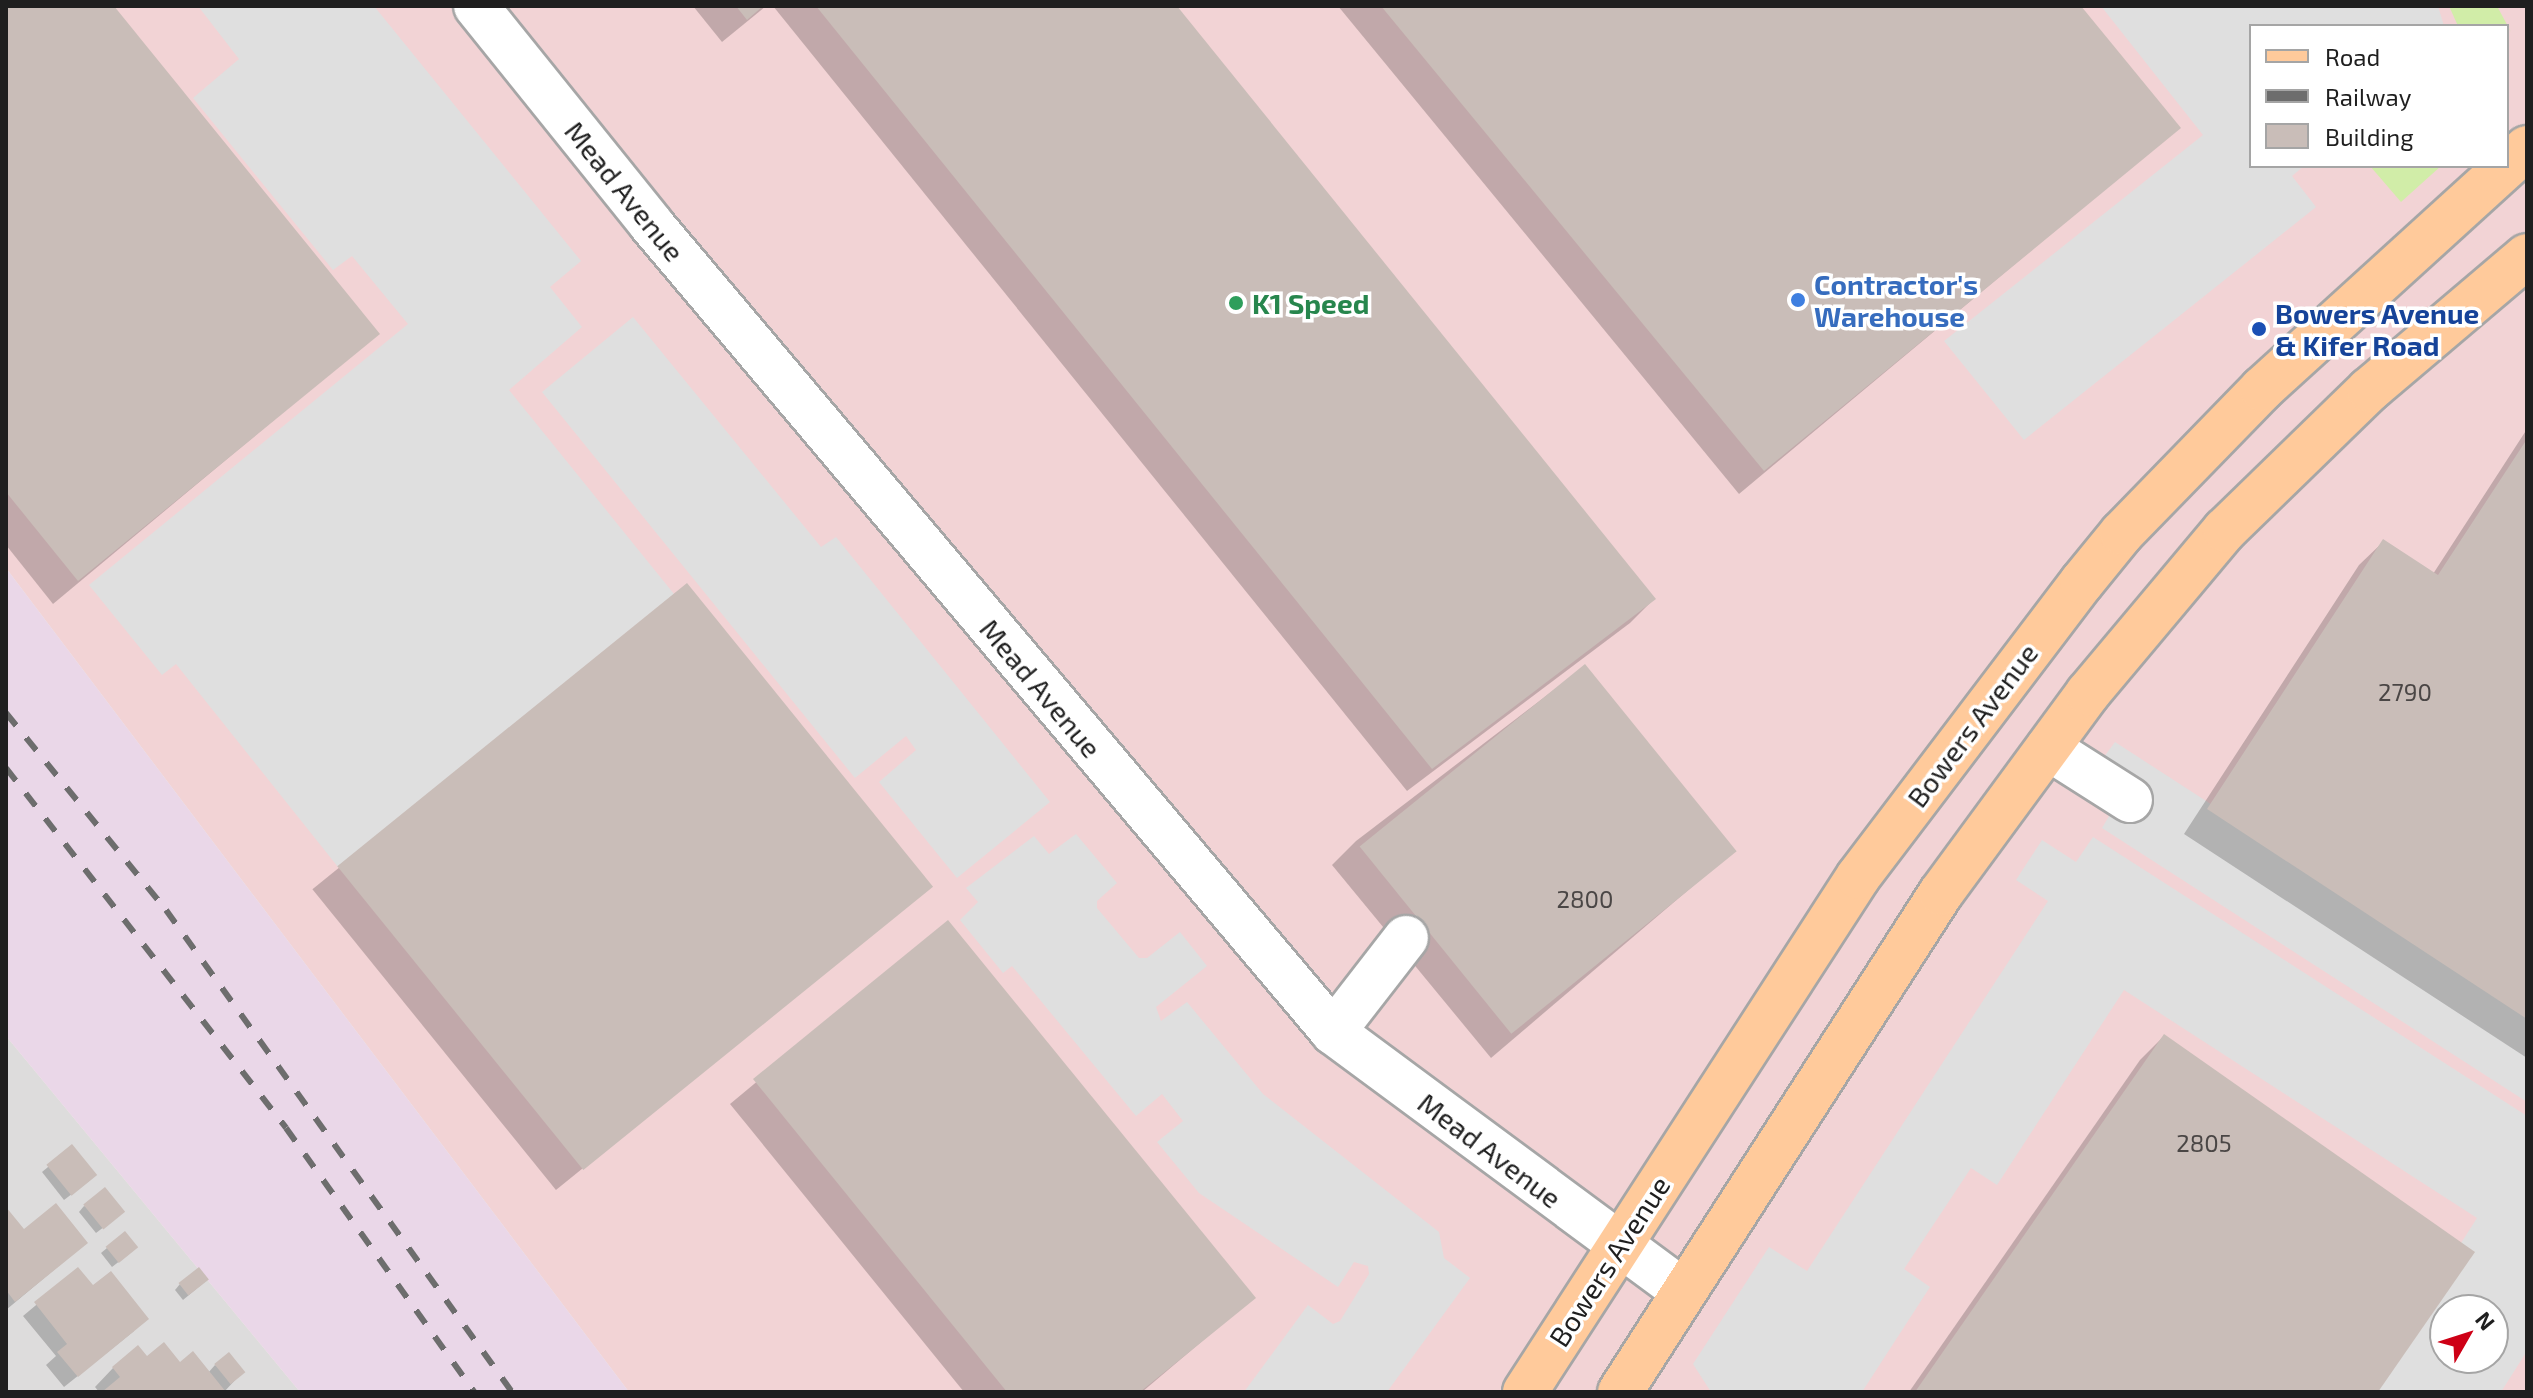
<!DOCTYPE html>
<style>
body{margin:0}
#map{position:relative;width:2533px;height:1398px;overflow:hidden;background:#f0ebe5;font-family:"Exo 2",sans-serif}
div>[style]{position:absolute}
.residential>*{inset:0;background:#dddcdc}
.commercial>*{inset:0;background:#f2d3d5}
.industrial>*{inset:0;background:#ead7e8}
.grass>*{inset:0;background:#d1eda8}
.parking>*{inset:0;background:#dfdfdf}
.shadow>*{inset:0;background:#0003;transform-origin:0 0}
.building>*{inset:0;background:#c9bdb8;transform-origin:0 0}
.roads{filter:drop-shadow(2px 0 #a6a6a6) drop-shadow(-2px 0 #a6a6a6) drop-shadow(0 2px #a6a6a6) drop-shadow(0 -2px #a6a6a6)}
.minor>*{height:44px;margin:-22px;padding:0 22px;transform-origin:22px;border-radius:22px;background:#fff}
.major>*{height:44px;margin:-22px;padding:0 22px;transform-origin:22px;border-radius:22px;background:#ffca9b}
.rail>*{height:6px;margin-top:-3px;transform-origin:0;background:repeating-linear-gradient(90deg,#6d6d6d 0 16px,transparent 0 32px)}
.dots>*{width:22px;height:22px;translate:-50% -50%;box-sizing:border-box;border:4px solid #fff;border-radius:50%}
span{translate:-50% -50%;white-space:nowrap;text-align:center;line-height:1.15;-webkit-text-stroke:7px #fff;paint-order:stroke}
.number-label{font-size:24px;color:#4a4645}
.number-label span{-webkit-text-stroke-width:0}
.street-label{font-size:28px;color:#1f1f1f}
.shop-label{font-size:28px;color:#366cbe;font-weight:700}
.left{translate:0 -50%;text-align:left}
.leisure-label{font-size:28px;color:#27864d;font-weight:700}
.transit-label{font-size:28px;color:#164399;font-weight:700}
.frame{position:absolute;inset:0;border:8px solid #1f1f1f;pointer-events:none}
.legend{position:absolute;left:2249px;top:24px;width:260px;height:144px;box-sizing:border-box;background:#fff;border:2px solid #a5a5a5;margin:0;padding:10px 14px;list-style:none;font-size:24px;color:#1f1f1f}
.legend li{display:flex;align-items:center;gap:16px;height:40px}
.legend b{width:40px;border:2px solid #a5a5a5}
.north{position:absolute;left:2429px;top:1294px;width:80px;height:80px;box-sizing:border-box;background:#fff;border:2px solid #a5a5a5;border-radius:50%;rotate:51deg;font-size:22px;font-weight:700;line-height:32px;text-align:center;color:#1f1f1f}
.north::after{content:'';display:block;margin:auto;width:28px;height:36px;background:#ce0016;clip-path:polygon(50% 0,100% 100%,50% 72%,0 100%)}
</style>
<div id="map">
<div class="residential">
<div style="clip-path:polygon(6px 1036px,300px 1392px,6px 1392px)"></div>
</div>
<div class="commercial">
<div style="clip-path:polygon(evenodd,6px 6px,2527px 6px,2527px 1392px,629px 1392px,6px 568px,6px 6px,2251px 26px,2507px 26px,2507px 166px,2251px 166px,2251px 26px,6px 6px,2445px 1310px,2493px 1310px,2493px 1358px,2445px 1358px,2445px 1310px)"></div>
</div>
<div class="industrial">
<div style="clip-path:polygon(6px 568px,629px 1392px,300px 1392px,6px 1036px)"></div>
</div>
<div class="grass">
<div style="clip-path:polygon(2449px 6px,2497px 6px,2511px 32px,2507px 26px,2458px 26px)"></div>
<div style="clip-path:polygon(2370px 166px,2441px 166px,2401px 202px)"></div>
</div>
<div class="parking">
<div style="clip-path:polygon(198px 6px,374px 6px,581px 261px,550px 287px,582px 327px,509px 390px,674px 594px,338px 867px,176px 664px,162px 675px,89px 585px,408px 324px,352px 256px,333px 270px,193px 98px,239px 59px)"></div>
<div style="clip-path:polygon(2101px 6px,2438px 6px,2444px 26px,2251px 26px,2251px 166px,2304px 166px,2292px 176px,2316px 207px,2024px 440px,1944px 341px,2203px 135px)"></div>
<div style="clip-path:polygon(633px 317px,821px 547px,836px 537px,1050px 802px,957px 878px,879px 782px,916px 750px,906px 736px,855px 778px,542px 392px)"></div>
<div style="clip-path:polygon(2115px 742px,2527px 1009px,2527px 1102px,2102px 828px,2118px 801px,2087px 780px)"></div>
<div style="clip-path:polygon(1076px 834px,1117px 883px,1097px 901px,1097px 908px,1139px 958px,1147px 958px,1180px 932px,1207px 966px,1156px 1007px,1161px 1021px,1187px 1002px,1263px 1094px,1439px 1232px,1444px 1258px,1470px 1278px,1387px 1392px,1244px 1392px,1308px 1305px,1333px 1324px,1340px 1321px,1369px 1274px,1368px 1266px,1354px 1262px,1338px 1287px,1199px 1193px,1157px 1142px,1183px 1121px,1162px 1094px,1136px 1116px,1012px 966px,1003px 973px,960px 920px,978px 902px,966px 888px,1034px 836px,1049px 854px)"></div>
<div style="clip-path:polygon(evenodd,2093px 837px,2527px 1116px,2527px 1351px,2501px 1392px,2366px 1392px,2477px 1218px,2124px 990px,1997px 1185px,1971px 1168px,1904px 1269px,1930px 1287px,1862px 1392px,1711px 1392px,1693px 1364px,1769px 1247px,1807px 1271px,2048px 901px,2016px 880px,2042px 840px,2076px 862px,2093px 837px,2445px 1310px,2493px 1310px,2493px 1358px,2445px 1358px,2445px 1310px)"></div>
</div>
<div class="shadow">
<div style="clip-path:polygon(6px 6px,112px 6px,377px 334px,53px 604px,6px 545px)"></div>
<div style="clip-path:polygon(693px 6px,766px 6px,722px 42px)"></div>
<div style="clip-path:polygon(773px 6px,1175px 6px,1654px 599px,1630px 623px,1407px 791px)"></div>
<div style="clip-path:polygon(1338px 6px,2078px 6px,2178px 128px,1739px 494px)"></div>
<div style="clip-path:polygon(2527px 429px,2527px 1058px,2184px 834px,2359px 565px,2383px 542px,2433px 574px)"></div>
<div style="left:687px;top:586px;width:387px;height:482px;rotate:51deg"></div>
<div style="clip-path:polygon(1584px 667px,1734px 851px,1491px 1058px,1332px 865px,1356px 841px)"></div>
<div style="clip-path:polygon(948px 923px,1253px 1298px,1142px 1392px,964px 1392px,730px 1104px)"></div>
<div style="clip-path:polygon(2164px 1036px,2376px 1392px,1909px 1392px,2140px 1060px)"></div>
<div style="clip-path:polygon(72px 1147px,89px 1181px,64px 1200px,42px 1172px)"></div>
<div style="clip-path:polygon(84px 1206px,117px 1217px,96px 1233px,79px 1212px)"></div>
<div style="clip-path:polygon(6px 1210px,23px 1232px,86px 1243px,6px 1310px)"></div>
<div style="clip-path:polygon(107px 1248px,130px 1253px,112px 1267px,101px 1253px)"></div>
<div style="clip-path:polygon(78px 1270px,134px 1331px,64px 1387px,46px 1365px,56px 1356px,23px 1316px)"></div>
<div style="clip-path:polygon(180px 1284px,201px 1285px,183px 1300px,175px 1290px)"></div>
<div style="clip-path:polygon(146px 1359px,208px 1373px,215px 1365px,237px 1378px,224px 1392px,99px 1392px,95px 1387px,113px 1368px)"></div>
</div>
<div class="building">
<div style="clip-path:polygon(6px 6px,114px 6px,380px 334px,78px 581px,6px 492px)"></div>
<div style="clip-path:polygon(736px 6px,763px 6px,747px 20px)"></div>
<div style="clip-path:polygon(816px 6px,1177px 6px,1656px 599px,1432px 769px)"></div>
<div style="clip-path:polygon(1381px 6px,2081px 6px,2181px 128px,1764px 471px)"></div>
<div style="clip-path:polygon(2527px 439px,2527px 1019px,2207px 809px,2383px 539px,2438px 575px)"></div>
<div style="left:687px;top:583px;width:391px;height:450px;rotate:51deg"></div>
<div style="left:1585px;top:664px;width:241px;height:290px;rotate:51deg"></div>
<div style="clip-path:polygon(948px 920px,1256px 1298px,1140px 1392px,1007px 1392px,753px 1079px)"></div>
<div style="clip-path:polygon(2164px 1034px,2475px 1252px,2378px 1392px,1915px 1392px)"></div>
<div style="left:72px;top:1144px;width:40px;height:33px;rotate:51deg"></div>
<div style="left:105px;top:1187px;width:32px;height:28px;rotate:51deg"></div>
<div style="clip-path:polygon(56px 1203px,88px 1243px,15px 1302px,6px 1290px,6px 1207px,24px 1229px)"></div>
<div style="left:125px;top:1231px;width:21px;height:25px;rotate:51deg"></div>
<div style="clip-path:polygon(78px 1267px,93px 1285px,111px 1271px,149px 1319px,78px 1377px,57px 1352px,67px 1344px,34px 1302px)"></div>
<div style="left:199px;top:1267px;width:16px;height:26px;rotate:52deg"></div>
<div style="clip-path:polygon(164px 1342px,180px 1362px,193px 1351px,226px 1392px,102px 1392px,120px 1377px,112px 1367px,138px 1345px,147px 1356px)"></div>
<div style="left:229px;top:1352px;width:26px;height:19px;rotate:51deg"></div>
</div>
<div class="roads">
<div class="minor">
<div style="left:476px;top:6px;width:280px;rotate:51.2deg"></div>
<div style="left:651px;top:224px;width:1057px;rotate:49.83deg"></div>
<div style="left:1333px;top:1032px;width:434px;rotate:36.5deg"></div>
<div style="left:2048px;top:748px;width:97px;rotate:32.4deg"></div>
<div style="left:1333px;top:1032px;width:119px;rotate:-52.2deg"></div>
</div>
<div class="major">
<div style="left:1525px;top:1392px;width:613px;rotate:-57.11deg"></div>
<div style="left:1858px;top:877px;width:370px;rotate:-52.8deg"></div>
<div style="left:2082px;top:582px;width:63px;rotate:-50.8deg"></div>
<div style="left:2122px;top:533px;width:201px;rotate:-45.8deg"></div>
<div style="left:2262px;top:389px;width:358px;rotate:-42.3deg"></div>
<div style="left:1620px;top:1392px;width:593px;rotate:-57.25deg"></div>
<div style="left:1941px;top:893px;width:248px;rotate:-53.7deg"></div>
<div style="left:2088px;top:693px;width:213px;rotate:-50deg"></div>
<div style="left:2225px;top:530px;width:201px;rotate:-44.2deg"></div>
<div style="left:2369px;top:390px;width:207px;rotate:-40.3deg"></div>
</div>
</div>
<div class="rail">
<div style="left:6px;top:713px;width:254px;rotate:50.9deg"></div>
<div style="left:166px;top:910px;width:593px;rotate:54.33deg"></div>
<div style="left:6px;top:768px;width:456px;rotate:52.1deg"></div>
<div style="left:286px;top:1128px;width:324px;rotate:54.5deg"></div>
</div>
<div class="dots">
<div style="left:1798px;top:300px;background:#3f7fe0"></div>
<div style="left:1236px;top:303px;background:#2e9e5b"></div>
<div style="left:2259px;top:329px;background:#1a4fb4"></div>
</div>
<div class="number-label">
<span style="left:2405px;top:692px">2790</span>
<span style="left:1585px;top:899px">2800</span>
<span style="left:2204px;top:1143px">2805</span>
</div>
<div class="street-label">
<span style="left:625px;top:191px;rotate:51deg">Mead Avenue</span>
<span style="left:1041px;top:688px;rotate:50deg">Mead Avenue</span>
<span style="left:1972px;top:725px;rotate:-53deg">Bowers Avenue</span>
<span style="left:1490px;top:1150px;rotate:37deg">Mead Avenue</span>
<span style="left:1609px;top:1261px;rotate:-57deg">Bowers Avenue</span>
</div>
<div class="shop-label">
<span class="left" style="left:1814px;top:300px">Contractor's<br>Warehouse</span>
</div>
<div class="leisure-label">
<span class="left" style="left:1252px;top:303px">K1 Speed</span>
</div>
<div class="transit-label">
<span class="left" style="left:2275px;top:329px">Bowers Avenue<br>&amp; Kifer Road</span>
</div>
<div class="frame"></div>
<ul class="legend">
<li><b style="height:10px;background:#ffca9b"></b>Road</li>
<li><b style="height:10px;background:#6d6d6d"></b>Railway</li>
<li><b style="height:22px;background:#c9bdb8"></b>Building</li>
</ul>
<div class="north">N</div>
</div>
